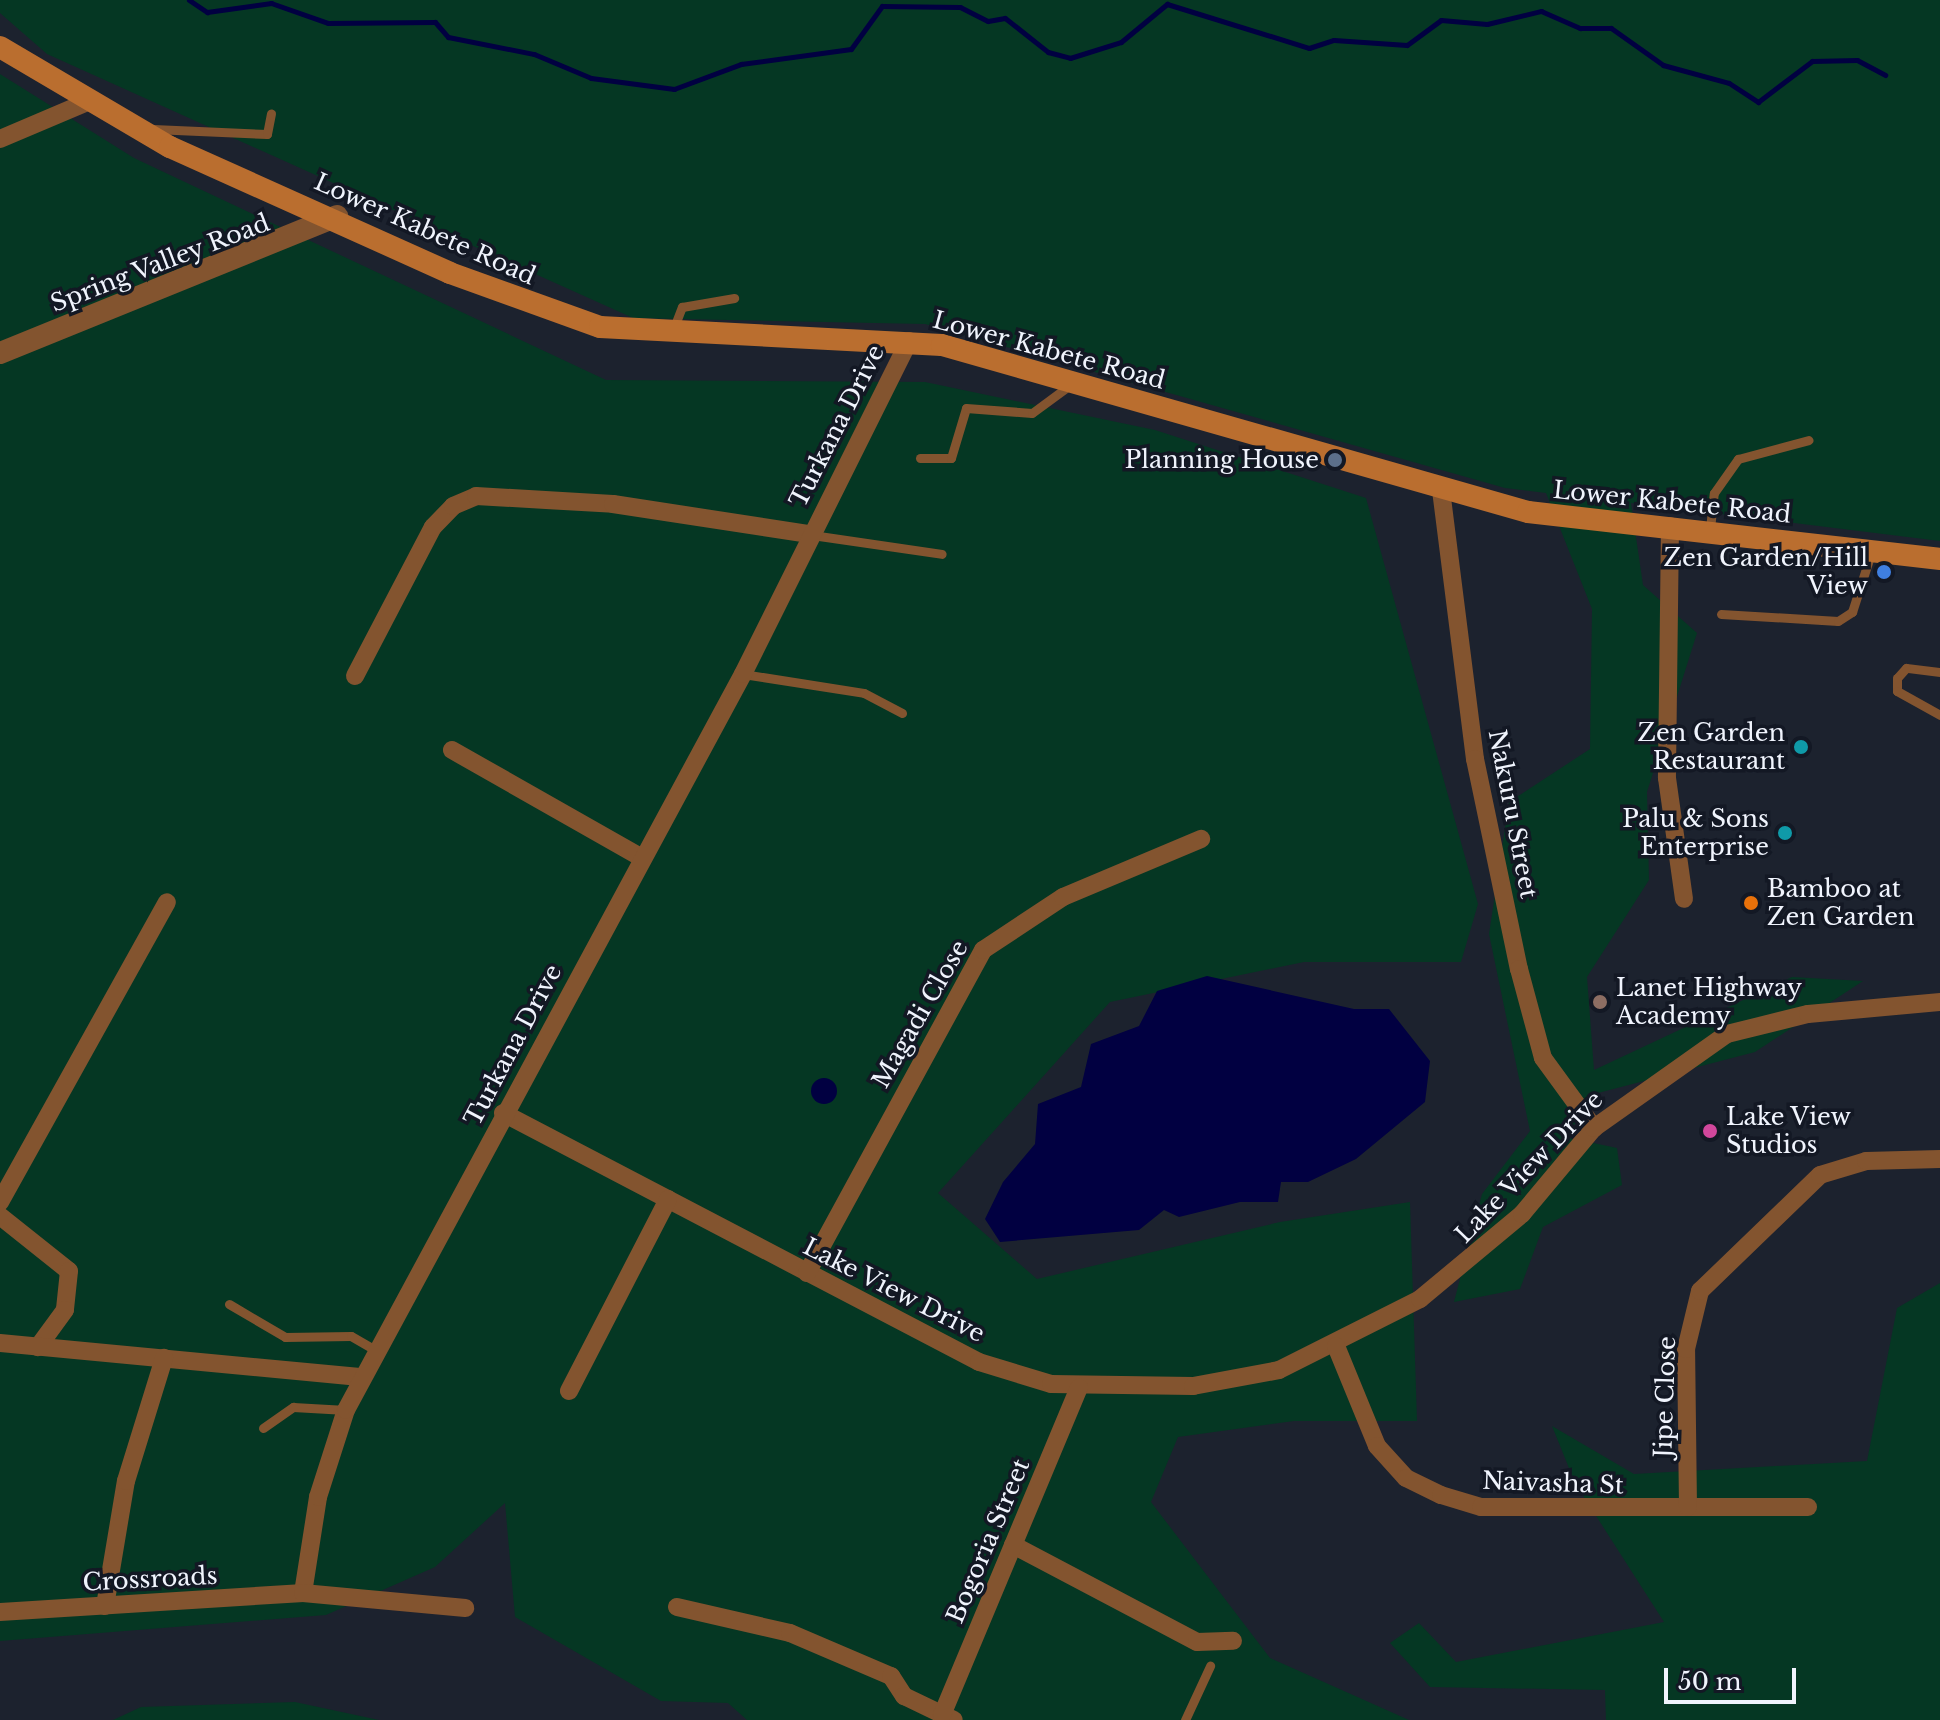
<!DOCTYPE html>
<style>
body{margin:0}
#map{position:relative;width:1940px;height:1720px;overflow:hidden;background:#1c222e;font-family:"Libre Baskerville",serif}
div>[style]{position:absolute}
.green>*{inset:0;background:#053723}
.water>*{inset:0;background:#010041}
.round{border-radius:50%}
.stream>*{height:5px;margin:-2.5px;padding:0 2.5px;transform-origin:2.5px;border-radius:2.5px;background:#010041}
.service>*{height:9px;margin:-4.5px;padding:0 4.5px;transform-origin:4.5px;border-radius:4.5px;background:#83542f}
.minor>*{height:18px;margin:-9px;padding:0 9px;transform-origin:9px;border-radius:9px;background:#83542f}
.tertiary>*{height:22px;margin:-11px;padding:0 11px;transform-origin:11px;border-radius:11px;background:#83542f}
.secondary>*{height:22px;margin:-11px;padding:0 11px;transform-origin:11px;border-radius:11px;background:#ba6e2f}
.dots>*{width:22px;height:22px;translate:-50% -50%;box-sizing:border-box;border:4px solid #131824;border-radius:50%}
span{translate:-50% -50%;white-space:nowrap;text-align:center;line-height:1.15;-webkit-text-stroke:7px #131824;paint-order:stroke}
.street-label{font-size:24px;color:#f0f4fd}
.poi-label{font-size:24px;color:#f0f4fd}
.right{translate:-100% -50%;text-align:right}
.left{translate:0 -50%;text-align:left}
.scale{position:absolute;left:1664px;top:1668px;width:132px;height:36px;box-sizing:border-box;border:4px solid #f0f4fd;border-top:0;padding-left:10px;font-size:24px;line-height:28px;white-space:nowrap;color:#f0f4fd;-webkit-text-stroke:6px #131824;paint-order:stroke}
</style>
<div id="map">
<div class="green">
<div style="clip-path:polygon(0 0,1940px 0,1940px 541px,1631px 503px,1643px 585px,1697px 633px,1647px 792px,1649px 880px,1587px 977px,1594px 1070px,1792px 977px,1863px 981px,1755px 1052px,1598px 1093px,1565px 1137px,1617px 1148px,1622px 1185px,1543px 1227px,1520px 1289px,1454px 1302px,1482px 1194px,1530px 1131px,1489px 934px,1509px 802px,1590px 749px,1592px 609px,1546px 493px,1505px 488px,925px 324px,633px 318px,47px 54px,0 13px)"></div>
<div style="clip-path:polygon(0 74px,134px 158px,606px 380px,925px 382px,1155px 430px,1366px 498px,1478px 904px,1461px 962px,1304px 962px,1110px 1002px,938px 1193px,1037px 1279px,1280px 1222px,1410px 1202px,1417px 1421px,1294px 1421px,1178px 1437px,1151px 1502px,1270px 1658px,1409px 1720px,747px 1720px,728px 1703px,661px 1701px,515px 1617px,505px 1503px,435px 1567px,326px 1615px,0 1641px)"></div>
<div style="clip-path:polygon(1940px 1283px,1940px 1720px,1606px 1720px,1605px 1690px,1430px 1687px,1390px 1643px,1419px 1623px,1456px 1662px,1664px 1622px,1575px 1483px,1552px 1426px,1634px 1474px,1867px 1461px,1897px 1308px)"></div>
<div style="clip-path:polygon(295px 1702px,379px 1720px,113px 1720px,141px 1707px)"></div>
</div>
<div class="water">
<div style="clip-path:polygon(1207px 976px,1354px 1009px,1389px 1009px,1430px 1061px,1425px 1102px,1356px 1159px,1308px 1182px,1281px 1182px,1278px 1202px,1240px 1202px,1179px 1217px,1164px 1210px,1139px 1230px,1000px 1242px,985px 1219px,1003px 1182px,1035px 1144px,1038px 1104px,1081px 1087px,1091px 1044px,1139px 1026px,1157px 991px)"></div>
<div class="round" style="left:811px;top:1078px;width:26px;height:26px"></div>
</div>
<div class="stream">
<div style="left:189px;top:0;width:22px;rotate:34deg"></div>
<div style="left:207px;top:12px;width:65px;rotate:-8deg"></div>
<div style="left:271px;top:3px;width:60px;rotate:19.3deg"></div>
<div style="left:328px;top:23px;width:107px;rotate:-0.5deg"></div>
<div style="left:435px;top:22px;width:20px;rotate:49deg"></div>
<div style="left:448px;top:37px;width:88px;rotate:11.2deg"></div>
<div style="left:534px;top:54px;width:62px;rotate:22.8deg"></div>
<div style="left:591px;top:78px;width:84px;rotate:7.5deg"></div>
<div style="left:674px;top:89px;width:72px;rotate:-20.5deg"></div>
<div style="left:741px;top:64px;width:111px;rotate:-7.8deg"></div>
<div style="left:851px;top:49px;width:53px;rotate:-54.2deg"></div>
<div style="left:882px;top:6px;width:78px;rotate:0.7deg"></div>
<div style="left:960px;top:7px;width:31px;rotate:27deg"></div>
<div style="left:988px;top:21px;width:17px;rotate:-10deg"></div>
<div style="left:1005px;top:18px;width:55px;rotate:38.3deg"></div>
<div style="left:1048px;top:52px;width:23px;rotate:15deg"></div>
<div style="left:1070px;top:58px;width:53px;rotate:-17.4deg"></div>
<div style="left:1121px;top:42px;width:60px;rotate:-39.6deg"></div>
<div style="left:1167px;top:4px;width:149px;rotate:17.2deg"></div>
<div style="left:1309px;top:48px;width:26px;rotate:-18deg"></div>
<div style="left:1334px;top:40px;width:73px;rotate:3.9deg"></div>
<div style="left:1407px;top:45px;width:42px;rotate:-36.3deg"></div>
<div style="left:1441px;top:20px;width:46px;rotate:5deg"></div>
<div style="left:1487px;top:24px;width:56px;rotate:-13.5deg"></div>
<div style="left:1541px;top:11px;width:43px;rotate:23.6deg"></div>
<div style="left:1580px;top:28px;width:31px"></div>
<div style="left:1611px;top:28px;width:64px;rotate:35.4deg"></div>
<div style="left:1663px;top:65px;width:68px;rotate:15.3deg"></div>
<div style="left:1729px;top:83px;width:35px;rotate:33deg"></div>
<div style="left:1758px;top:102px;width:68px;rotate:-37.2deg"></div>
<div style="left:1812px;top:61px;width:45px;rotate:-1.3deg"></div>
<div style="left:1857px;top:60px;width:32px;rotate:28deg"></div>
</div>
<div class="service">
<div style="left:153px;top:129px;width:114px;rotate:2.5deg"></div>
<div style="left:267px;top:134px;width:21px;rotate:-79deg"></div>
<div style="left:673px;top:330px;width:25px;rotate:-69deg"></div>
<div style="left:682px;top:307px;width:53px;rotate:-9.8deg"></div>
<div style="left:920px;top:458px;width:31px"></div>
<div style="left:951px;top:458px;width:52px;rotate:-73.3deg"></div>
<div style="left:966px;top:408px;width:66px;rotate:4.3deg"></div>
<div style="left:1032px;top:413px;width:47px;rotate:-36.4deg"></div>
<div style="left:1710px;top:529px;width:36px;rotate:-84deg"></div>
<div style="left:1714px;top:493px;width:42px;rotate:-54.8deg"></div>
<div style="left:1738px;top:459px;width:73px;rotate:-15deg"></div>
<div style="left:812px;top:535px;width:131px;rotate:8.3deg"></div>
<div style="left:1721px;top:614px;width:117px;rotate:3.4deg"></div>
<div style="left:1838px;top:621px;width:17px;rotate:-33deg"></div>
<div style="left:1852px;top:612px;width:62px;rotate:-72.1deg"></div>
<div style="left:1940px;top:672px;width:34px;rotate:-173deg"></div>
<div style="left:1906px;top:668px;width:13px;rotate:132deg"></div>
<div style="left:1897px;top:678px;width:13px;rotate:90deg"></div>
<div style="left:1897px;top:691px;width:49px;rotate:29.2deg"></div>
<div style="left:743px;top:674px;width:122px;rotate:8.9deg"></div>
<div style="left:864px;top:693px;width:43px;rotate:27.8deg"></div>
<div style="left:229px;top:1304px;width:65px;rotate:30.5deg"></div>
<div style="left:285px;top:1337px;width:66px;rotate:-0.9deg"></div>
<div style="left:351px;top:1336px;width:28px;rotate:30deg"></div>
<div style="left:263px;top:1428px;width:37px;rotate:-35deg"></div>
<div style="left:293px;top:1407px;width:53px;rotate:3.2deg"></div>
<div style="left:1185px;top:1720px;width:60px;rotate:-65.2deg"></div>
</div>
<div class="minor">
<div style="left:0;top:139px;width:95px;rotate:-23deg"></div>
<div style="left:1441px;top:490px;width:271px;rotate:82.8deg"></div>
<div style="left:1475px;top:759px;width:215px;rotate:78.2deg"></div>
<div style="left:1519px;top:969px;width:92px;rotate:74.9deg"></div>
<div style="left:1543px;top:1058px;width:87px;rotate:53.9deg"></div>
<div style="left:1670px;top:526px;width:252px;rotate:90.7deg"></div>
<div style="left:1667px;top:778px;width:122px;rotate:82deg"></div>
<div style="left:355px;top:676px;width:168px;rotate:-62.4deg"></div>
<div style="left:433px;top:527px;width:29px;rotate:-46deg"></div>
<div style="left:453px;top:506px;width:25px;rotate:-23deg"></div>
<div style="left:476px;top:496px;width:137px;rotate:3.3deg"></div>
<div style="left:613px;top:504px;width:197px;rotate:8.7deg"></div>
<div style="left:452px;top:750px;width:219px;rotate:29.6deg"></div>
<div style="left:503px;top:1113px;width:537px;rotate:27.61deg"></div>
<div style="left:979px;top:1362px;width:75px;rotate:17deg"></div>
<div style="left:1051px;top:1384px;width:142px;rotate:0.8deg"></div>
<div style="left:1193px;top:1386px;width:87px;rotate:-10.5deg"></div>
<div style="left:1279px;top:1370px;width:158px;rotate:-26.7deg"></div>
<div style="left:1420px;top:1299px;width:133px;rotate:-39.8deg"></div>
<div style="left:1522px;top:1214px;width:112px;rotate:-50.1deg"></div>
<div style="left:1594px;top:1128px;width:163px;rotate:-35.3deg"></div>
<div style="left:1727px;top:1034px;width:83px;rotate:-13.9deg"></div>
<div style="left:1808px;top:1014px;width:133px;rotate:-5.2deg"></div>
<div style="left:0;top:1202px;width:343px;rotate:-60.9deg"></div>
<div style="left:0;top:1216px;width:88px;rotate:38.6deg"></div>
<div style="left:69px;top:1271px;width:39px;rotate:96deg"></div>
<div style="left:65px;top:1310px;width:46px;rotate:126.1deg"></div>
<div style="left:807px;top:1273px;width:368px;rotate:-61.4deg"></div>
<div style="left:983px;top:950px;width:96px;rotate:-33.5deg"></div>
<div style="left:1063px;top:897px;width:150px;rotate:-22.8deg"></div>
<div style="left:0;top:1343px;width:364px;rotate:5.4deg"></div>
<div style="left:1336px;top:1346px;width:108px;rotate:67.7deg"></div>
<div style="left:1377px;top:1446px;width:43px;rotate:47.8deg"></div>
<div style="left:1406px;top:1478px;width:39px;rotate:26deg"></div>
<div style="left:1441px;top:1495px;width:42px;rotate:16.7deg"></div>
<div style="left:1481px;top:1507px;width:327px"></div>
<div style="left:569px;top:1391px;width:216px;rotate:-62.7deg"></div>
<div style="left:1688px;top:1507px;width:158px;rotate:-90.7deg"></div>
<div style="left:1686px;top:1349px;width:60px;rotate:-76.4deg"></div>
<div style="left:1700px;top:1291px;width:167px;rotate:-44deg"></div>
<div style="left:1820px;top:1175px;width:48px;rotate:-16.9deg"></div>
<div style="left:1866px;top:1161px;width:74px;rotate:-1.5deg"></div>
<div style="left:1013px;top:1545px;width:208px;rotate:27.8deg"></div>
<div style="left:1197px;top:1642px;width:36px;rotate:-2deg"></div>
<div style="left:303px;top:1593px;width:97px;rotate:-81.1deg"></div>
<div style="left:318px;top:1497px;width:91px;rotate:-72.2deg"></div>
<div style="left:346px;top:1410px;width:836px;rotate:-61.66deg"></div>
<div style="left:743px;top:674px;width:372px;rotate:-63.5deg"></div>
<div style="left:105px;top:1606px;width:127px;rotate:-80.5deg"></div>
<div style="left:126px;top:1481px;width:129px;rotate:-72.8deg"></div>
<div style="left:677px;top:1607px;width:116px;rotate:13deg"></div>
<div style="left:790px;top:1633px;width:110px;rotate:23.1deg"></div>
<div style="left:891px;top:1676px;width:24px;rotate:57deg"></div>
<div style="left:904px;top:1696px;width:55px;rotate:25.6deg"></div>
<div style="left:0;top:1612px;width:304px;rotate:-3.6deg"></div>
<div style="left:303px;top:1593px;width:163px;rotate:5.3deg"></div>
<div style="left:942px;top:1715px;width:355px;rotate:-67.3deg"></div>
</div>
<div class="tertiary">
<div style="left:0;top:353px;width:364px;rotate:-22.1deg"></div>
</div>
<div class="secondary">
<div style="left:0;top:47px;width:197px;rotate:30.5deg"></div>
<div style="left:170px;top:147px;width:307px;rotate:24.2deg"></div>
<div style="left:450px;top:273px;width:159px;rotate:19.8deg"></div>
<div style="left:600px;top:327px;width:342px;rotate:3deg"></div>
<div style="left:942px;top:345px;width:609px;rotate:15.91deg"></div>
<div style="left:1528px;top:512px;width:415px;rotate:6.5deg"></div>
</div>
<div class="dots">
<div style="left:1335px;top:460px;background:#5c6f8a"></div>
<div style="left:1884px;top:572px;background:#3f7fe0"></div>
<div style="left:1801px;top:747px;background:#0f9aa8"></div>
<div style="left:1785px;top:833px;background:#0f9aa8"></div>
<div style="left:1751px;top:903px;background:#e8710a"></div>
<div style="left:1600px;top:1002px;background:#8d6e63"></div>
<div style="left:1710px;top:1131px;background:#d1479c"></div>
</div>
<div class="street-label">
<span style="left:425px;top:229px;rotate:24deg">Lower Kabete Road</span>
<span style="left:160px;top:263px;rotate:-21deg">Spring Valley Road</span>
<span style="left:1049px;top:350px;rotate:15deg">Lower Kabete Road</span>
<span style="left:837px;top:426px;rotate:-63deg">Turkana Drive</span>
<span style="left:1672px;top:502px;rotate:6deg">Lower Kabete Road</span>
<span style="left:1513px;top:814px;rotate:79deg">Nakuru Street</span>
<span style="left:920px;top:1014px;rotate:-60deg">Magadi Close</span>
<span style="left:513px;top:1045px;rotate:-62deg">Turkana Drive</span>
<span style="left:1529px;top:1167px;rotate:-46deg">Lake View Drive</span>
<span style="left:894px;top:1290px;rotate:27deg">Lake View Drive</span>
<span style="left:1665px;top:1397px;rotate:-88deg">Jipe Close</span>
<span style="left:1553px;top:1483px;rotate:2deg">Naivasha St</span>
<span style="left:988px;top:1541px;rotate:-67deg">Bogoria Street</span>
<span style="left:150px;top:1579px;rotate:-3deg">Crossroads</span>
</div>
<div class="poi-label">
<span class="right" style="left:1319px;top:460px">Planning House</span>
<span class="right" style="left:1868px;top:572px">Zen Garden/Hill<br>View</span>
<span class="right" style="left:1785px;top:747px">Zen Garden<br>Restaurant</span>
<span class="right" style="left:1769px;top:833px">Palu &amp; Sons<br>Enterprise</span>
<span class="left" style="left:1767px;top:903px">Bamboo at<br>Zen Garden</span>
<span class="left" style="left:1616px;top:1002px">Lanet Highway<br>Academy</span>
<span class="left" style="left:1726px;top:1131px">Lake View<br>Studios</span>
</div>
<div class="scale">50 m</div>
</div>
